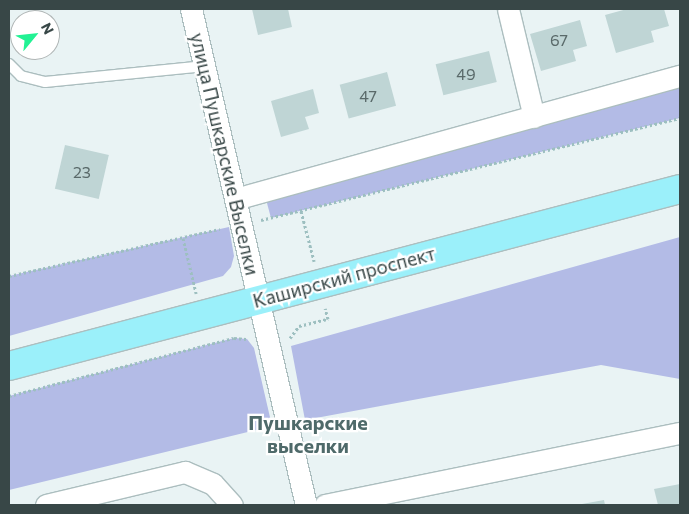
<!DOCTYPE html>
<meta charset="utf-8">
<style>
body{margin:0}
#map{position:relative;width:689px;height:514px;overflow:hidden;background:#e9f3f4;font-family:Commissioner,sans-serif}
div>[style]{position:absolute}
.green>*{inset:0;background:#b3bbe6}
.building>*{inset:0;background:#bfd5d5;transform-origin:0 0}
.path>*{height:3px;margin-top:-1.5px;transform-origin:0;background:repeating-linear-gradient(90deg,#9dbfc0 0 2.5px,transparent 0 5px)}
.roads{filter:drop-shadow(1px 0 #acbebf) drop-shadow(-1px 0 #acbebf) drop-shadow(0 1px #acbebf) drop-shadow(0 -1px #acbebf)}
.service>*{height:10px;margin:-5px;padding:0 5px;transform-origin:5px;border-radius:5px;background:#fff}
.minor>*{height:21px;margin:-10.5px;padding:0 10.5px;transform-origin:10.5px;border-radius:10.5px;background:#fff}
.primary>*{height:28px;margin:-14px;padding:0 14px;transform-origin:14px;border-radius:14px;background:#9bf0fa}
span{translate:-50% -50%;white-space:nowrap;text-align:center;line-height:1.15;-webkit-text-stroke:4.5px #fff;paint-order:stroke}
.number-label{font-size:16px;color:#5a6a6a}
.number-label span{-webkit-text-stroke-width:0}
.street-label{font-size:19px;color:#384747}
.neighbourhood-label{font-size:20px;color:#4f6a6a;font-weight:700}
.frame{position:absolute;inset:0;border:10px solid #384747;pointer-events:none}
.north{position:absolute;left:10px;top:10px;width:50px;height:50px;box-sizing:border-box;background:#fff;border:1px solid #afb5b5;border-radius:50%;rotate:62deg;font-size:14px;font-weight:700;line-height:20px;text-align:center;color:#384747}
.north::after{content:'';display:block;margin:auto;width:18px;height:22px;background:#22f294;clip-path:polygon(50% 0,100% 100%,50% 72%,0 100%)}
</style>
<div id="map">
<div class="green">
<div style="clip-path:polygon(680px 76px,680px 118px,271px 218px,264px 192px)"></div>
<div style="clip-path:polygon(229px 227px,234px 256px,231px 267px,223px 276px,9px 336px,9px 276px)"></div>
<div style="clip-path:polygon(680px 237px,680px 379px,601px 365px,305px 420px,291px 346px)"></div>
<div style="clip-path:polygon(234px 338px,247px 339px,254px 348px,272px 426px,9px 490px,9px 396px)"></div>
</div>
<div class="building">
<div style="clip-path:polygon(252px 9px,288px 9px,292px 27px,258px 35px)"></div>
<div style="clip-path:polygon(627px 9px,664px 9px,669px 26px,651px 31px,654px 42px,616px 53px,605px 15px)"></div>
<div style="clip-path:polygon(580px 20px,587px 46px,573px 50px,576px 61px,541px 71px,530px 34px)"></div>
<div style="left:489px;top:51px;width:32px;height:55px;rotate:76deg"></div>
<div style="left:387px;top:72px;width:35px;height:49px;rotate:75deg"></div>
<div style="clip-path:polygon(313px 89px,319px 113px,305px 117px,309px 129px,281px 137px,271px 101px)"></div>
<div style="left:65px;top:145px;width:45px;height:45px;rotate:13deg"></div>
<div style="clip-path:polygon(680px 484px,680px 505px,658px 505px,654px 489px)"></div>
<div style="clip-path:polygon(604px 500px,605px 505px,582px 505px,582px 504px)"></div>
</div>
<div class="path">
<div style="left:301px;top:211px;width:52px;rotate:75.4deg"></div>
<div style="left:261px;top:220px;width:431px;rotate:-13.7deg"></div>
<div style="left:183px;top:238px;width:57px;rotate:76.7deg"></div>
<div style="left:9px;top:276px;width:216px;rotate:-12.6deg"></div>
<div style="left:290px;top:338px;width:15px;rotate:-53deg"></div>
<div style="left:299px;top:326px;width:30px;rotate:-14deg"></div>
<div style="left:328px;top:319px;width:11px;rotate:-105deg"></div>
<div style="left:9px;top:396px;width:232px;rotate:-14.5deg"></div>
<div style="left:234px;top:338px;width:12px;rotate:5deg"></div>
</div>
<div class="roads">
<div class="service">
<div style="left:9px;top:64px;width:17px;rotate:45deg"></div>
<div style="left:21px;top:76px;width:25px;rotate:14deg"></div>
<div style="left:45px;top:82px;width:161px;rotate:-5.7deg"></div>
</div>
<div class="minor">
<div style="left:191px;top:9px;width:509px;rotate:76.95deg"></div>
<div style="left:508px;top:9px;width:111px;rotate:76.5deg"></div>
<div style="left:235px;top:199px;width:462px;rotate:-15.5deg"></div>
<div style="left:46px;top:505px;width:143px;rotate:-13.4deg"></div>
<div style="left:185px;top:472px;width:30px;rotate:23deg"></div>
<div style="left:213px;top:484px;width:28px;rotate:48deg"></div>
<div style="left:325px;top:505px;width:362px;rotate:-11.5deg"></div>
</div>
<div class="primary">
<div style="left:9px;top:366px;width:694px;rotate:-14.78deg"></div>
</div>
</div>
<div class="number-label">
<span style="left:559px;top:40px">67</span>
<span style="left:466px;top:74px">49</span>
<span style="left:368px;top:96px">47</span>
<span style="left:82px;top:172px">23</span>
</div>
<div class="street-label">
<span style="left:225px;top:154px;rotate:77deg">улица Пушкарские Выселки</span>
<span style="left:344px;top:277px;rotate:-15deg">Каширский проспект</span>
</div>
<div class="neighbourhood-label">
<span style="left:308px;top:434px">Пушкарские<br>выселки</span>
</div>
<div class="frame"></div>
<div class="north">N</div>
</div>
